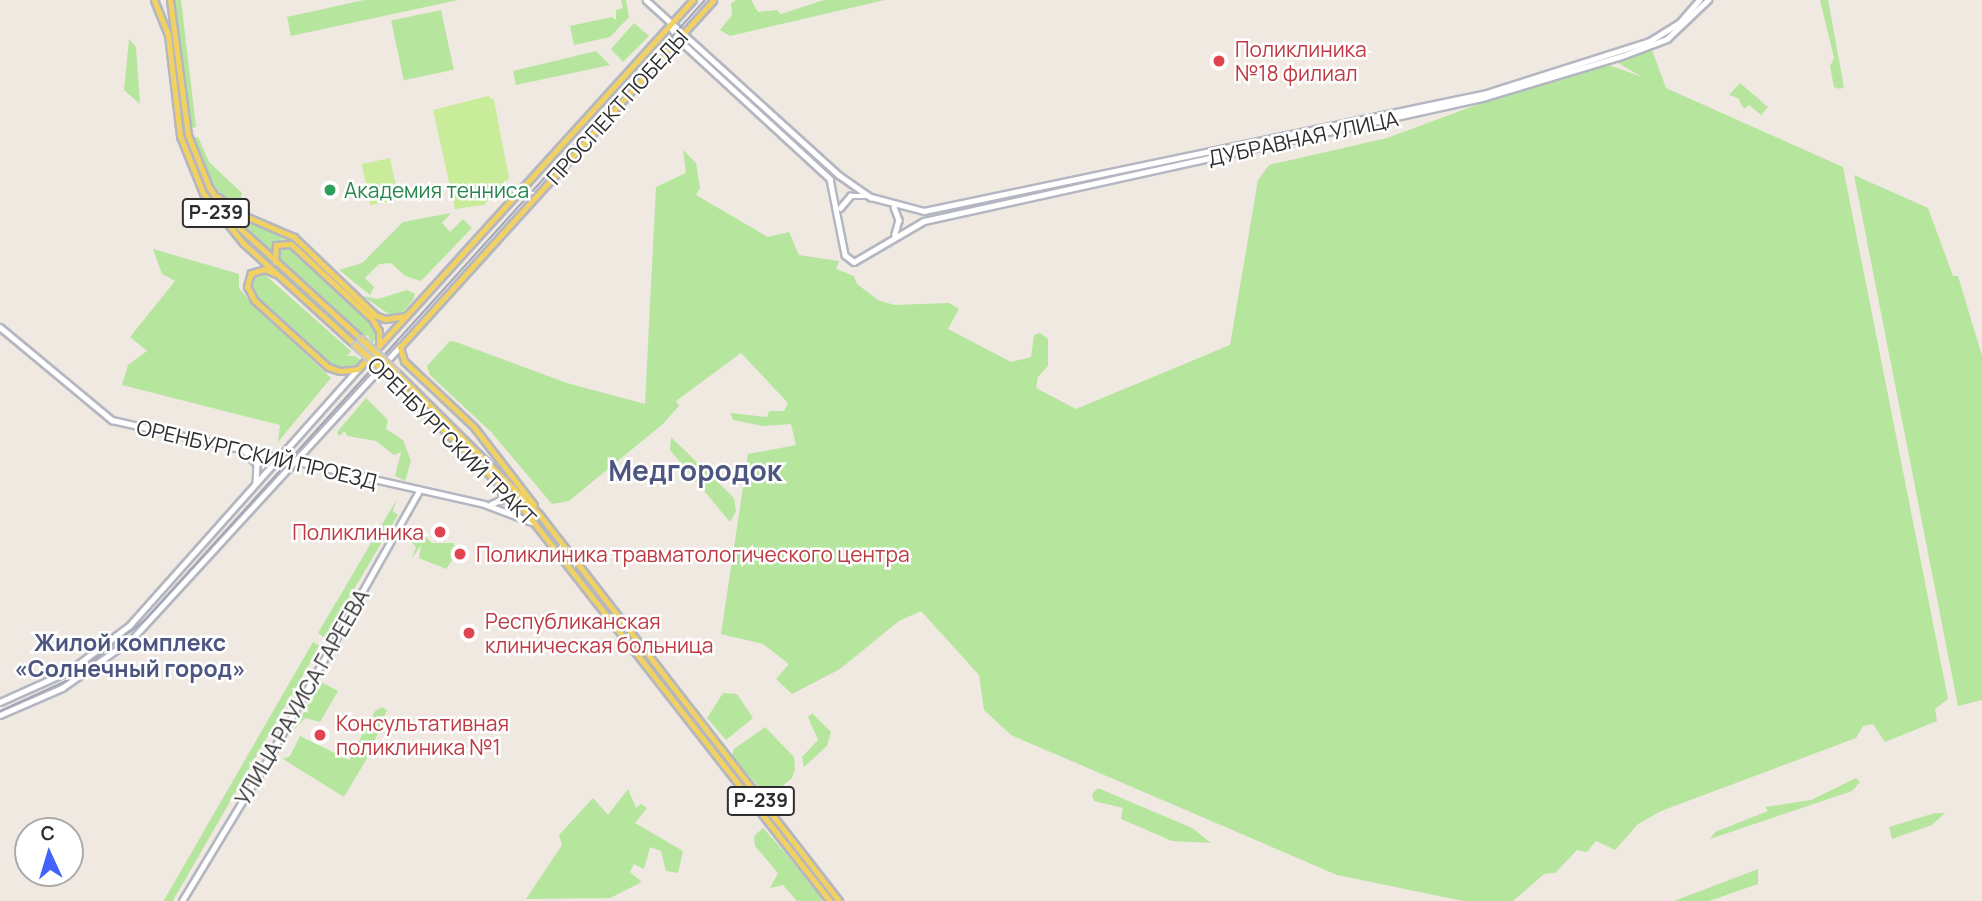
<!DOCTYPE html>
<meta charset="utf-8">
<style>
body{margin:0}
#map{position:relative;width:1982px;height:901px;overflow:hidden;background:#efe9e1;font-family:Manrope,sans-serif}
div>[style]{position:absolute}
.green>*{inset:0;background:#b6e59e;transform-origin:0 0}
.pitch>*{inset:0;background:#c9ec9a;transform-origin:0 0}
.roads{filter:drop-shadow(2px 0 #b4b7c1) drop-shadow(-2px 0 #b4b7c1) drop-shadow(0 2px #b4b7c1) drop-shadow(0 -2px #b4b7c1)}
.secondary>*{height:4.5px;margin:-2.25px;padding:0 2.25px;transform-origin:2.25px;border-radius:2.25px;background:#fff}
.primary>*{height:5px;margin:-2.5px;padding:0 2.5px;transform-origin:2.5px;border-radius:2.5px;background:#f2d163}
.tram>*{height:2px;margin:-1px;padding:0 1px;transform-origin:1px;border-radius:1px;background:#a3a6b8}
.bridges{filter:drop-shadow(2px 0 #c9c9c9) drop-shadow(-2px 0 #c9c9c9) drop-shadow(0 2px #c9c9c9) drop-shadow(0 -2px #c9c9c9)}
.primary-bridge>*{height:5px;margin:-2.5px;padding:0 2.5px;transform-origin:2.5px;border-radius:2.5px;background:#f2d163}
.dots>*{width:19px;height:19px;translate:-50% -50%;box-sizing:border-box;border:4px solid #fff;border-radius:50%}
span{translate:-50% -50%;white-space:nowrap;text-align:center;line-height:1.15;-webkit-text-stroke:5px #fff;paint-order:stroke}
.shield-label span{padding:2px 5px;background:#fff;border:2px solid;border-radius:5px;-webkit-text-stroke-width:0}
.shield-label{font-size:19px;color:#2e2e2e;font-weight:700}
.health-label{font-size:21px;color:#be3a42}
.left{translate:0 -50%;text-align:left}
.right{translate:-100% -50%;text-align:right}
.street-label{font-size:21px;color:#2e2e2e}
.leisure-label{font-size:21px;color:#27864d}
.neighbourhood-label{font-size:23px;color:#4d5680;font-weight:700}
.district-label{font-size:28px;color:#4d5680;font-weight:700}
.north{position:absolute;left:14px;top:817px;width:70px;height:70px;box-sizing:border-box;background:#fff;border:2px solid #ababab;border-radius:50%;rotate:356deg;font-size:19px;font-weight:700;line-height:28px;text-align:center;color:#2e2e2e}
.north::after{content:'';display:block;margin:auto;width:24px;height:32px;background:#4264fb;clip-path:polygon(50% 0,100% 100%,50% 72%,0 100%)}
</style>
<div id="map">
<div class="green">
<div style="clip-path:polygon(175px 0,181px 0,196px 127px,191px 128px)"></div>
<div style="clip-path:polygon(364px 0,458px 0,291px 36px,287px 17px)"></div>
<div style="clip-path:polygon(621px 0,626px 0,629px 17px,610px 37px,574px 45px,570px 26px,612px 17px,616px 20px,616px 10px,623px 8px)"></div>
<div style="clip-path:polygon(736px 0,751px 0,758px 12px,777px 10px,781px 14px,824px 0,885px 0,730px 36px,720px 30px,732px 15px,731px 4px)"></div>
<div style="clip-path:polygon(1820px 0,1828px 0,1844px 87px,1840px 89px,1834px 87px,1830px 66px,1834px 58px)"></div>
<div style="left:441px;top:10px;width:61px;height:51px;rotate:78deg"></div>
<div style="clip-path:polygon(634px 23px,649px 36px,623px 62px,611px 49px)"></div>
<div style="clip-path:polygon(129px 39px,136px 47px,140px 104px,124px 90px)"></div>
<div style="clip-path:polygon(1652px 50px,1666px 88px,1843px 167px,1948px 699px,1935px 709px,1937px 721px,1885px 742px,1873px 724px,1863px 726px,1856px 738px,1661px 811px,1638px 824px,1615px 850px,1596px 841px,1587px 852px,1577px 850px,1555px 873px,1544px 874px,1513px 901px,1463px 901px,1337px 875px,1011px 735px,984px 710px,979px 675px,921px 611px,899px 621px,840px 669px,792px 694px,776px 679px,789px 664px,763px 644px,721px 634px,748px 454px,796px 445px,791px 424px,763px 426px,733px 420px,730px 413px,767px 417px,769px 411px,784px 411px,788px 403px,741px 353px,676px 401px,679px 406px,664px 423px,569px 501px,552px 504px,491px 432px,430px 375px,427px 366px,450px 341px,456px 342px,567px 383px,645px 404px,656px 187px,686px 173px,683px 150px,696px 163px,700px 188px,696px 195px,768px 237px,789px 232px,799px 255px,839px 261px,836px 269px,854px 276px,857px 284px,878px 300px,894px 305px,949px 303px,959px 309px,948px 329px,1011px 362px,1031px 357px,1034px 335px,1040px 333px,1048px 339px,1048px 366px,1038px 377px,1036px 388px,1076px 409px,1230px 345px,1258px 180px,1269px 165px,1387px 138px,1495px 98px,1606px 64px,1642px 77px,1615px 61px)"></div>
<div style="clip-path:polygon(596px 51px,610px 65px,516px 85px,513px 71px)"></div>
<div style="clip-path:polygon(1740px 83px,1768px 107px,1761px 115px,1749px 105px,1744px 109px,1738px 98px,1729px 95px)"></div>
<div style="clip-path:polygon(198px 137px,209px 162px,242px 193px,239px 205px,225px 200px,209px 177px,193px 138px)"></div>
<div style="clip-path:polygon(1854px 175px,1928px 208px,1953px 276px,1958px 276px,1982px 356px,1982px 700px,1958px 706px)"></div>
<div style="clip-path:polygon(222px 204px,287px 235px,299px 247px,282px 239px,268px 252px)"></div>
<div style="clip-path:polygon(451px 213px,442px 223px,450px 232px,463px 219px,472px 228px,421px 281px,405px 276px,391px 263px,379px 264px,365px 278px,374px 287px,370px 295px,339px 270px,362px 263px,403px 222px)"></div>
<div style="clip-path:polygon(288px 244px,374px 323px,377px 336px,372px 345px,368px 335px,365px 337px,279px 259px,278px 247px)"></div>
<div style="clip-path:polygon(153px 249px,239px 274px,239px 288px,251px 303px,331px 378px,278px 442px,280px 425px,122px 385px,128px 365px,147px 351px,130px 337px,175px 281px,162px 274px)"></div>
<div style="clip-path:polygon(262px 272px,351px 351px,347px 356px,356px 356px,360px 360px,357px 364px,340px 369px,329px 364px,253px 293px,252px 278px)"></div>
<div style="clip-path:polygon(407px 290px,415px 294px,413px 300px,403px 312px,390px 315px,363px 296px,378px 299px)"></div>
<div style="clip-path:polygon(366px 398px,388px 420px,386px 429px,403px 440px,411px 461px,405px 481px,395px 476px,401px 452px,394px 455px,376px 441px,347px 436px,345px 431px,339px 436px,337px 432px)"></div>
<div style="clip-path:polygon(671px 437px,734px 498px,736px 511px,730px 522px,670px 450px)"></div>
<div style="clip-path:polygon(397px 499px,393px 511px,398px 515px,325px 638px,318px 633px)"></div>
<div style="clip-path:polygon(419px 531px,432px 543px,453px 543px,458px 552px,446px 569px,419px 558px,421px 545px,412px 558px,416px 547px,408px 539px)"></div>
<div style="left:313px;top:642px;width:8px;height:299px;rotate:30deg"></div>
<div style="clip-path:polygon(321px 682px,338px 691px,320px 722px,305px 718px,294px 730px)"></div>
<div style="clip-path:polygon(723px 693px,737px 694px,753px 718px,726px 740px,707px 718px)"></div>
<div style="clip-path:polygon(382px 707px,387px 710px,369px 755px,344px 797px,283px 759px,290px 756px,300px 736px,349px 760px,375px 711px)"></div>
<div style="clip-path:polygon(812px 713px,831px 732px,827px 746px,804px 767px,802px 757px,818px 740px,808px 717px)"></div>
<div style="clip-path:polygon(765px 727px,794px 757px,795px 769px,792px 778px,768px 798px,732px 756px,734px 749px)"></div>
<div style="clip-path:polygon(1856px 778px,1860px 782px,1852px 791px,1710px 839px,1715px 832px,1768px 811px,1765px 807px,1811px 800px)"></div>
<div style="clip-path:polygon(1098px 788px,1192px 828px,1211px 843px,1172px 841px,1121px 819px,1123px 808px,1094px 801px,1092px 794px)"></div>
<div style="clip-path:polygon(628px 789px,636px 808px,641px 804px,647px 808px,635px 823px,683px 851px,678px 873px,666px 871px,661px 851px,650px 847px,644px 869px,634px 864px,630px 872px,642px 882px,610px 898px,526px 899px,562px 845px,559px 835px,593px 798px,608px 815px)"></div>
<div style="clip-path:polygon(1935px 813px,1945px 813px,1932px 825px,1892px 839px,1889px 827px)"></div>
<div style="clip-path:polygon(763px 828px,781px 848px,824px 901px,797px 901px,783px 885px,770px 888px,778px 873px,755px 846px,754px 836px)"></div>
<div style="clip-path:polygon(1758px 869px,1758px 884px,1709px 901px,1674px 901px)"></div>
</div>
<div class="pitch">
<div style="clip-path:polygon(488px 96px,494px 100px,509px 178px,484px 205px,455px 209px,433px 110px)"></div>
<div style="left:390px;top:158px;width:42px;height:29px;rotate:78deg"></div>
</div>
<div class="roads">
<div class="secondary">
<div style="left:646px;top:0;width:261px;rotate:42.2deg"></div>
<div style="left:839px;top:175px;width:39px;rotate:35deg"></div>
<div style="left:871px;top:197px;width:55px;rotate:14.8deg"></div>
<div style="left:924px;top:211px;width:575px;rotate:-11.84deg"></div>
<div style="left:1487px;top:93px;width:171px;rotate:-17.7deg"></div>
<div style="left:1650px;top:41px;width:36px;rotate:-32deg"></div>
<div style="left:1680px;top:22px;width:29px;rotate:-49deg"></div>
<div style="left:670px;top:25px;width:16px;rotate:60deg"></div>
<div style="left:678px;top:39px;width:207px;rotate:42.6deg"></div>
<div style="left:830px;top:179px;width:77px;rotate:78.8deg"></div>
<div style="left:845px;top:255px;width:11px;rotate:38deg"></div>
<div style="left:854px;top:262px;width:81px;rotate:-30.4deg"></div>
<div style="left:924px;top:221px;width:571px;rotate:-12.43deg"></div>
<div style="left:1482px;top:98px;width:146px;rotate:-16.7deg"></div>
<div style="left:1622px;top:56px;width:48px;rotate:-20.7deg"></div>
<div style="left:1667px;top:39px;width:57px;rotate:-43.6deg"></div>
<div style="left:894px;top:207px;width:14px;rotate:69deg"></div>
<div style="left:899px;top:220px;width:15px;rotate:106deg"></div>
<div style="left:840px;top:208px;width:16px;rotate:-50deg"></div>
<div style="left:850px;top:196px;width:16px"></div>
<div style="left:0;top:327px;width:146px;rotate:39.7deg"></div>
<div style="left:112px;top:420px;width:381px;rotate:12.7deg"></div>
<div style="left:484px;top:504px;width:51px;rotate:20.6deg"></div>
<div style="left:245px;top:451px;width:18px;rotate:47deg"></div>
<div style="left:257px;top:464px;width:19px;rotate:93deg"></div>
<div style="left:491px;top:504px;width:11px;rotate:-22deg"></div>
<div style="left:501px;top:500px;width:15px;rotate:-90deg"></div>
<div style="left:0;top:702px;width:76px;rotate:-24.2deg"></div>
<div style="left:69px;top:671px;width:75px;rotate:-36.9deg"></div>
<div style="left:129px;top:626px;width:344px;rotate:-48.3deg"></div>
<div style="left:0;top:715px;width:68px;rotate:-23.5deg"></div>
<div style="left:62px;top:688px;width:85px;rotate:-35deg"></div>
<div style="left:132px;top:639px;width:396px;rotate:-47.5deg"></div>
<div style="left:182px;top:901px;width:166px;rotate:-58.8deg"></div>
<div style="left:268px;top:759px;width:308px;rotate:-60.6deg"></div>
</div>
<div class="primary">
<div style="left:154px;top:0;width:38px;rotate:68deg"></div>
<div style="left:168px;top:35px;width:102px;rotate:83.2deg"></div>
<div style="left:180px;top:136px;width:61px;rotate:68deg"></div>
<div style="left:203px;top:193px;width:64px;rotate:51.3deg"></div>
<div style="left:243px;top:243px;width:151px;rotate:42.3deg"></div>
<div style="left:170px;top:0;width:136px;rotate:82.4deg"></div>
<div style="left:188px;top:135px;width:56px;rotate:68deg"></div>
<div style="left:209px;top:187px;width:42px;rotate:55.6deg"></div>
<div style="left:233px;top:222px;width:173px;rotate:42.4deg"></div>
<div style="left:218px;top:197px;width:26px;rotate:39deg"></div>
<div style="left:238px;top:213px;width:61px;rotate:23.2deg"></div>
<div style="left:294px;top:237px;width:112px;rotate:43.9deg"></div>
<div style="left:375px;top:315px;width:11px;rotate:22deg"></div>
<div style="left:385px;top:319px;width:21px;rotate:-8deg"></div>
<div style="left:275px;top:262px;width:17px;rotate:-87deg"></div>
<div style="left:276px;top:245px;width:15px;rotate:-4deg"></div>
<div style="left:291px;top:244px;width:110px;rotate:42.8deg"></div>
<div style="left:372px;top:319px;width:14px;rotate:60deg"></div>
<div style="left:379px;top:331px;width:13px;rotate:90deg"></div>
<div style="left:276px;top:274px;width:12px;rotate:-156deg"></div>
<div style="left:265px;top:269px;width:15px;rotate:164deg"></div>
<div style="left:251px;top:273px;width:14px;rotate:107deg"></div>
<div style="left:247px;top:286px;width:16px;rotate:63deg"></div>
<div style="left:254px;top:300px;width:100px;rotate:42.2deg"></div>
<div style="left:328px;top:367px;width:13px;rotate:18deg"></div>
<div style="left:340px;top:371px;width:18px;rotate:-6deg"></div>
<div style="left:358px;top:369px;width:498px;rotate:-47.8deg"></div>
<div style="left:395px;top:371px;width:203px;rotate:44.8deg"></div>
<div style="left:539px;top:514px;width:490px;rotate:52.2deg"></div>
<div style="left:390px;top:377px;width:182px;rotate:44.6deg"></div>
<div style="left:520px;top:505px;width:503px;rotate:51.95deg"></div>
<div style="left:534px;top:505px;width:98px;rotate:-127.6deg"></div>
<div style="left:474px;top:427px;width:96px;rotate:-136.7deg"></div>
<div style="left:404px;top:361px;width:15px;rotate:-106deg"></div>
<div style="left:400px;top:347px;width:467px;rotate:-47.9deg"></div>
</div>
</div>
<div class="tram">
<div style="left:0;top:711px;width:75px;rotate:-24.5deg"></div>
<div style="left:68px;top:680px;width:98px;rotate:-37.9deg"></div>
<div style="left:145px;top:620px;width:835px;rotate:-47.91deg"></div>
</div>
<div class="bridges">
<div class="primary-bridge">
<div style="left:361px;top:339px;width:47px;rotate:43.3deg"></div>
<div style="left:355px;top:345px;width:47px;rotate:42.4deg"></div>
</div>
</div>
<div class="dots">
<div style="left:1219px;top:61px;background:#e0444e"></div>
<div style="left:330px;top:190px;background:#2e9e5b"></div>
<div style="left:440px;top:532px;background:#e0444e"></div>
<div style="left:460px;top:554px;background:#e0444e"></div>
<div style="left:469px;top:633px;background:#e0444e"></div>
<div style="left:320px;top:735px;background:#e0444e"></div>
</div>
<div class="shield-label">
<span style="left:216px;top:213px">Р-239</span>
<span style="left:761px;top:801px">Р-239</span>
</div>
<div class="health-label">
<span class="left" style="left:1235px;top:61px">Поликлиника<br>№18 филиал</span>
<span class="right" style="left:424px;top:532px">Поликлиника</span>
<span class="left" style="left:476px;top:554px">Поликлиника травматологического центра</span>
<span class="left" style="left:485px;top:633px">Республиканская<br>клиническая больница</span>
<span class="left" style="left:336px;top:735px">Консультативная<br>поликлиника №1</span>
</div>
<div class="street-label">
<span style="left:617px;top:107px;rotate:-48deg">ПРОСПЕКТ ПОБЕДЫ</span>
<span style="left:1303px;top:138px;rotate:-12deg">ДУБРАВНАЯ УЛИЦА</span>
<span style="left:452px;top:441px;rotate:45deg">ОРЕНБУРГСКИЙ ТРАКТ</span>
<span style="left:257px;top:454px;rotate:13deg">ОРЕНБУРГСКИЙ ПРОЕЗД</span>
<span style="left:302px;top:697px;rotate:-60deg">УЛИЦА РАУИСА ГАРЕЕВА</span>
</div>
<div class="leisure-label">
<span class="left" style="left:344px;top:190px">Академия тенниса</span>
</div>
<div class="neighbourhood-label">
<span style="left:130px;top:655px">Жилой комплекс<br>«Солнечный город»</span>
</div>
<div class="district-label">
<span style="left:695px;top:470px">Медгородок</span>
</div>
<div class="north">С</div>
</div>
